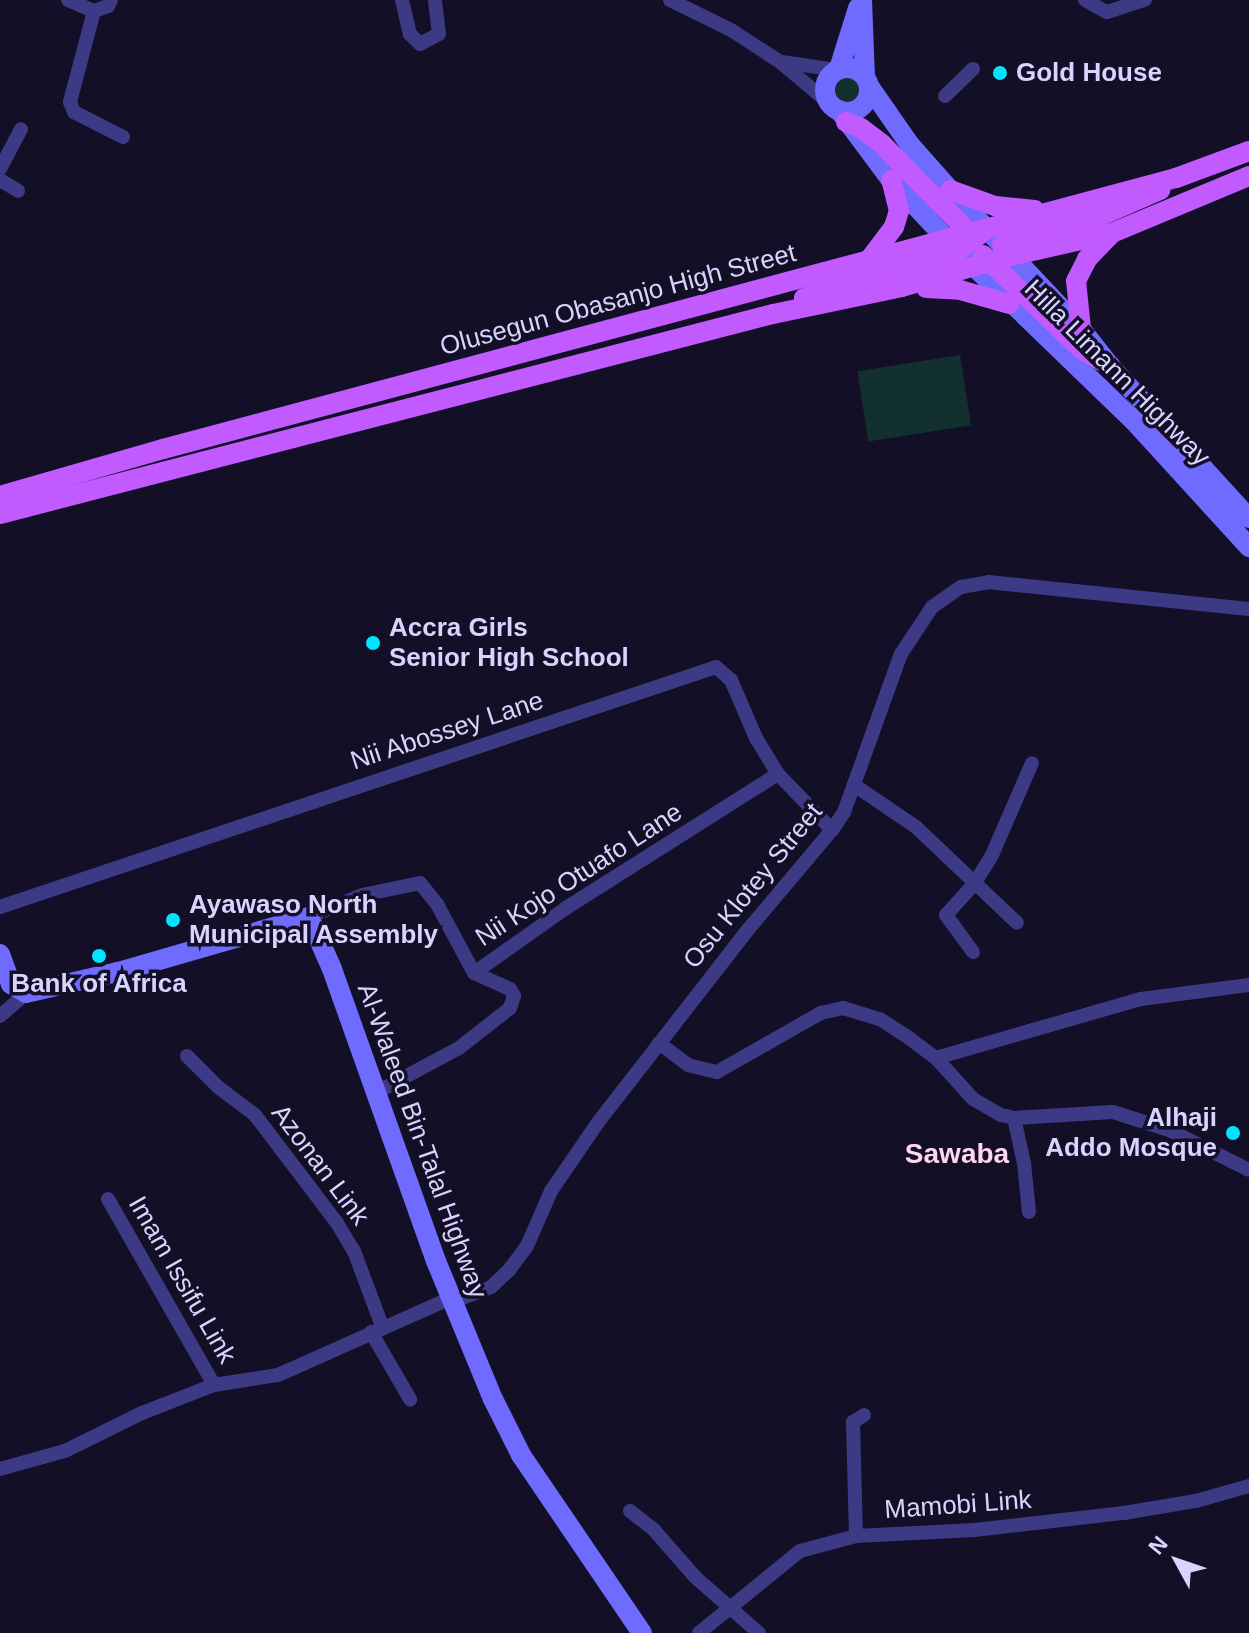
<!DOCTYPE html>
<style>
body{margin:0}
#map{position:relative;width:1249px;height:1633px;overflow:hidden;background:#130f26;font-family:Arial,sans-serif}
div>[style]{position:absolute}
.green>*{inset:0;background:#12302f;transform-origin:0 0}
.round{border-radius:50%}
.street>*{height:14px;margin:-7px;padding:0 7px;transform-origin:7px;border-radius:7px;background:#3d3a85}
.secondary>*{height:20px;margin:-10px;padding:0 10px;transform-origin:10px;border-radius:10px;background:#6f6bff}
.secondary>.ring{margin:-10px;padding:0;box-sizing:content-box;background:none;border:20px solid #6f6bff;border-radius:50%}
.primary>*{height:20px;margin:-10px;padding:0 10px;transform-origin:10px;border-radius:10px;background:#c25bff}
.dots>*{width:22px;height:22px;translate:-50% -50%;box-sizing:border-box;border:4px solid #130f26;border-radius:50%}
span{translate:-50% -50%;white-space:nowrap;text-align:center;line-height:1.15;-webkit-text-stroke:7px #130f26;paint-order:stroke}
.poi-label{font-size:26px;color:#d9d4ff;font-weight:700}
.left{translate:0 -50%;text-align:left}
.right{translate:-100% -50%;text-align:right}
.street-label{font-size:26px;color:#d9d4ff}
.neighbourhood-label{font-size:28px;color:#ffd6f0;font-weight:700}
.north{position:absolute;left:1137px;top:1521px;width:80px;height:80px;-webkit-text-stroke:6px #130f26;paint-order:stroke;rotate:310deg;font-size:22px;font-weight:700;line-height:32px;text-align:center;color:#d9d4ff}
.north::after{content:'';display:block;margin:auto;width:28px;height:36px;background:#d9d4ff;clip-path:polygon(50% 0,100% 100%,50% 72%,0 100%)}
</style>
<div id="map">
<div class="green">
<div class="round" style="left:831px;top:75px;width:32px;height:32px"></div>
<div style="left:960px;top:355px;width:71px;height:104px;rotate:81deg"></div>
</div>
<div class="street">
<div style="left:68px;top:0;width:28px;rotate:23deg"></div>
<div style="left:111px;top:0;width:7px;rotate:117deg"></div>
<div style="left:108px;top:6px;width:15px;rotate:160deg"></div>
<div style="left:94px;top:11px;width:94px;rotate:104.8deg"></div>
<div style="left:70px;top:102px;width:11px;rotate:68deg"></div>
<div style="left:74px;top:112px;width:55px;rotate:27deg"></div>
<div style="left:402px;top:0;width:35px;rotate:77deg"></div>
<div style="left:410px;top:34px;width:14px;rotate:45deg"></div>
<div style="left:420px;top:44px;width:21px;rotate:-28deg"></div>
<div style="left:439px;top:34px;width:34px;rotate:-97deg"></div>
<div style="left:670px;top:0;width:68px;rotate:26.2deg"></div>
<div style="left:731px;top:30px;width:59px;rotate:33.1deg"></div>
<div style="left:780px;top:62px;width:64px;rotate:39.9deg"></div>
<div style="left:1085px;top:0;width:25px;rotate:29deg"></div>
<div style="left:1107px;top:12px;width:40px;rotate:-18deg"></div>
<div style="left:782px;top:62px;width:56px;rotate:8.3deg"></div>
<div style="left:945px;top:96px;width:39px;rotate:-44deg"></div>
<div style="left:0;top:169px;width:45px;rotate:-62.3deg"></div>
<div style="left:0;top:180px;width:21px;rotate:31deg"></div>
<div style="left:854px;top:785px;width:75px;rotate:34.1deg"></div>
<div style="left:916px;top:827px;width:139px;rotate:43.5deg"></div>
<div style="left:0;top:907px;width:755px;rotate:-18.53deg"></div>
<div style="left:716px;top:667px;width:20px;rotate:41deg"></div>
<div style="left:731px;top:680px;width:63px;rotate:66.7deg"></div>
<div style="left:756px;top:738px;width:42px;rotate:58.6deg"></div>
<div style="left:778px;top:774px;width:78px;rotate:46deg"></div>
<div style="left:309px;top:917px;width:57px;rotate:-22.5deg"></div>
<div style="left:362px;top:895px;width:59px;rotate:-11.7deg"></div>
<div style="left:420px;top:883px;width:27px;rotate:51deg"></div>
<div style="left:437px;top:904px;width:78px;rotate:61.8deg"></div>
<div style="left:973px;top:952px;width:46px;rotate:-126.1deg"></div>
<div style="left:946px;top:915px;width:42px;rotate:-47.9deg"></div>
<div style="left:974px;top:884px;width:34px;rotate:-58deg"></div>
<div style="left:992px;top:855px;width:100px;rotate:-66.5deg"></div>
<div style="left:474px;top:973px;width:113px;rotate:-35.2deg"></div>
<div style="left:566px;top:908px;width:251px;rotate:-32.3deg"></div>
<div style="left:0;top:1016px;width:35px;rotate:-41deg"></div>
<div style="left:659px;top:1043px;width:36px;rotate:37deg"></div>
<div style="left:688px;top:1065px;width:30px;rotate:14deg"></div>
<div style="left:717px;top:1072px;width:120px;rotate:-29.6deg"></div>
<div style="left:821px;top:1013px;width:23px;rotate:-13deg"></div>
<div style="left:843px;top:1008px;width:39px;rotate:17deg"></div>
<div style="left:880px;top:1019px;width:35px;rotate:33deg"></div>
<div style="left:909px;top:1038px;width:34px;rotate:37deg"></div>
<div style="left:936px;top:1058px;width:55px;rotate:47.9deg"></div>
<div style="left:973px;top:1099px;width:32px;rotate:30deg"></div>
<div style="left:1001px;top:1115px;width:13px;rotate:13deg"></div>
<div style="left:1014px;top:1118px;width:99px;rotate:-3.5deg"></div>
<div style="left:1113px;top:1112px;width:59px;rotate:17.8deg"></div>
<div style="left:1169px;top:1130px;width:89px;rotate:26.6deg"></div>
<div style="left:187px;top:1056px;width:44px;rotate:45deg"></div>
<div style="left:218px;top:1087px;width:46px;rotate:37.1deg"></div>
<div style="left:255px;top:1115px;width:136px;rotate:52.8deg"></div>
<div style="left:337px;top:1223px;width:33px;rotate:59deg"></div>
<div style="left:354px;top:1251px;width:80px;rotate:69.5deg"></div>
<div style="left:936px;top:1058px;width:213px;rotate:-16.1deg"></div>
<div style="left:1141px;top:999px;width:109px;rotate:-7.4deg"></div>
<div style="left:375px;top:1093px;width:95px;rotate:-28.2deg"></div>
<div style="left:459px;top:1048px;width:65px;rotate:-38.1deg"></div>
<div style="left:510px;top:1008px;width:13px;rotate:-72deg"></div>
<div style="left:514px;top:996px;width:8px;rotate:-120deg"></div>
<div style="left:510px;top:989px;width:39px;rotate:-156deg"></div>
<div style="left:1014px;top:1118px;width:46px;rotate:77.5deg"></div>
<div style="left:1024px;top:1163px;width:49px;rotate:84.2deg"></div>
<div style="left:108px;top:1199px;width:214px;rotate:60.3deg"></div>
<div style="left:452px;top:1302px;width:42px;rotate:-21deg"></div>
<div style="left:491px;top:1287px;width:25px;rotate:-43deg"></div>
<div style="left:509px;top:1270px;width:30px;rotate:-53deg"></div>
<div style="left:527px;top:1246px;width:60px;rotate:-66.4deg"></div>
<div style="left:551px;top:1191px;width:85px;rotate:-55.6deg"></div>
<div style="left:599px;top:1121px;width:239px;rotate:-52.1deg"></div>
<div style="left:746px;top:932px;width:133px;rotate:-49.9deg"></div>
<div style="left:832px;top:830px;width:22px;rotate:-56deg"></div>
<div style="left:844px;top:812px;width:168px;rotate:-70.2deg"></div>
<div style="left:901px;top:654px;width:56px;rotate:-56.6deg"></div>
<div style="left:932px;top:607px;width:35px;rotate:-35deg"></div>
<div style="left:961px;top:587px;width:27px;rotate:-10deg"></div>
<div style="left:988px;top:582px;width:262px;rotate:5.9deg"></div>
<div style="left:371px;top:1332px;width:78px;rotate:59.8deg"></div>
<div style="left:0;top:1469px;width:67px;rotate:-15.5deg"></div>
<div style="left:65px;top:1451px;width:86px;rotate:-26.3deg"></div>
<div style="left:142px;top:1413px;width:77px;rotate:-21.3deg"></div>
<div style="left:214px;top:1385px;width:65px;rotate:-8.9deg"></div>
<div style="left:278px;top:1375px;width:189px;rotate:-24deg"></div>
<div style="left:630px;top:1511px;width:31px;rotate:38deg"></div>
<div style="left:654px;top:1530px;width:62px;rotate:48.9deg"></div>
<div style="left:695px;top:1577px;width:85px;rotate:41.2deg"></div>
<div style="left:856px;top:1536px;width:114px;rotate:-91.5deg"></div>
<div style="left:853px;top:1422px;width:13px;rotate:-32deg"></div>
<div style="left:699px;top:1633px;width:130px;rotate:-39.1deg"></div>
<div style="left:800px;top:1551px;width:58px;rotate:-15deg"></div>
<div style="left:856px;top:1536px;width:118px;rotate:-2.9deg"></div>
<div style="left:974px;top:1530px;width:151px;rotate:-6.5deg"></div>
<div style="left:1124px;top:1513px;width:73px;rotate:-9.5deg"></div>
<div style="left:1196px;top:1501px;width:55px;rotate:-15.8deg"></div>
</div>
<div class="secondary">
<div style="left:862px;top:0;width:77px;rotate:87.8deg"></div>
<div class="ring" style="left:825px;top:68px;width:24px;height:24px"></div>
<div style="left:839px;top:69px;width:64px;rotate:-72.7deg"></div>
<div style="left:869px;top:86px;width:72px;rotate:55.2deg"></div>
<div style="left:910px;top:145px;width:60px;rotate:48.4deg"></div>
<div style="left:950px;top:190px;width:191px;rotate:46.7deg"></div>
<div style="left:1081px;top:329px;width:47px;rotate:51.9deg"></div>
<div style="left:1110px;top:366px;width:206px;rotate:47.6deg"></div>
<div style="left:839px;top:110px;width:87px;rotate:53.4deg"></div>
<div style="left:891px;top:180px;width:98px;rotate:46.7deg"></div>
<div style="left:958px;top:251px;width:245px;rotate:44deg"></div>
<div style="left:1134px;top:421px;width:171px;rotate:47.6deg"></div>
<div style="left:0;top:954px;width:32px;rotate:70deg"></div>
<div style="left:11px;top:984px;width:17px;rotate:31deg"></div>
<div style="left:26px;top:993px;width:94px;rotate:-12.9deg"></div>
<div style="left:118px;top:972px;width:199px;rotate:-16.1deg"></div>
<div style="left:309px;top:917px;width:57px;rotate:66.1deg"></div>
<div style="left:332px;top:969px;width:310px;rotate:70.4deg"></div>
<div style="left:436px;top:1261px;width:149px;rotate:67.6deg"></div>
<div style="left:493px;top:1399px;width:63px;rotate:63.4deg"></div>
<div style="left:521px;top:1455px;width:215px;rotate:55.8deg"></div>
</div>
<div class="primary">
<div style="left:846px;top:122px;width:16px;rotate:22deg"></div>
<div style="left:861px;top:128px;width:26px;rotate:37deg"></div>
<div style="left:882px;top:144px;width:132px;rotate:45.6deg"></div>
<div style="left:950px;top:190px;width:48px;rotate:19.6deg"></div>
<div style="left:995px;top:206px;width:40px;rotate:5.7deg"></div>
<div style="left:1002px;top:245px;width:100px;rotate:-16.3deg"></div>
<div style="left:1098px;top:217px;width:68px;rotate:-23.5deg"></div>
<div style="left:983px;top:255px;width:136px;rotate:43.8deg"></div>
<div style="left:1081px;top:349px;width:34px;rotate:30deg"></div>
<div style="left:869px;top:260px;width:41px;rotate:-52.9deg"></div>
<div style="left:894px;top:227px;width:17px;rotate:-73deg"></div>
<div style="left:899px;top:211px;width:32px;rotate:-104deg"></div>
<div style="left:926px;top:288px;width:34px;rotate:3deg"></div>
<div style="left:960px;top:290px;width:51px;rotate:15.9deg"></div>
<div style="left:804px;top:298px;width:161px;rotate:-17deg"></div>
<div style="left:958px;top:251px;width:31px;rotate:-37deg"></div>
<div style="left:1081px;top:329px;width:48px;rotate:-95.9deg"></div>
<div style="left:1076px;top:281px;width:25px;rotate:-63deg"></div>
<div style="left:1087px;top:259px;width:35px;rotate:-46deg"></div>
<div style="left:0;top:496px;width:170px;rotate:-16.1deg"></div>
<div style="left:163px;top:449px;width:1049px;rotate:-14.98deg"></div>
<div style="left:1176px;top:178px;width:78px;rotate:-20.3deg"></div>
<div style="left:0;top:514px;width:798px;rotate:-14.51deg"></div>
<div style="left:773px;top:314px;width:132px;rotate:-11.8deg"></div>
<div style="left:902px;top:287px;width:112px;rotate:-16deg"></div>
<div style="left:1010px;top:256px;width:105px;rotate:-12.7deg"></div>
<div style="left:1112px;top:233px;width:148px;rotate:-22.6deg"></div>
</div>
<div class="dots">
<div style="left:1000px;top:73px;background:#00e5ff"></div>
<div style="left:373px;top:643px;background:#00e5ff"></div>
<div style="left:173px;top:920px;background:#00e5ff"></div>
<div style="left:99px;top:956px;background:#00e5ff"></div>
<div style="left:1233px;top:1133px;background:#00e5ff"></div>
</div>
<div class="poi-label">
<span class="left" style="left:1016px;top:73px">Gold House</span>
<span class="left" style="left:389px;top:643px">Accra Girls<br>Senior High School</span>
<span class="left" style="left:189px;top:920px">Ayawaso North<br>Municipal Assembly</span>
<span style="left:99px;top:984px">Bank of Africa</span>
<span class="right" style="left:1217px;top:1133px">Alhaji<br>Addo Mosque</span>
</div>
<div class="street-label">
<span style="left:618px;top:300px;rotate:-15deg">Olusegun Obasanjo High Street</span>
<span style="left:1117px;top:373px;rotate:45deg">Hilla Limann Highway</span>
<span style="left:447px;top:731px;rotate:-18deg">Nii Abossey Lane</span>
<span style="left:579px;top:875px;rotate:-33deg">Nii Kojo Otuafo Lane</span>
<span style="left:753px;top:886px;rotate:-51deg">Osu Klotey Street</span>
<span style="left:422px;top:1141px;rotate:70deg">Al-Waleed Bin-Talal Highway</span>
<span style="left:320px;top:1165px;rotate:53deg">Azonan Link</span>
<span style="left:182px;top:1280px;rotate:60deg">Imam Issifu Link</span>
<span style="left:958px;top:1505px;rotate:-4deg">Mamobi Link</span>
</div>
<div class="neighbourhood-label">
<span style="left:957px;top:1154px">Sawaba</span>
</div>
<div class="north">N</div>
</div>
